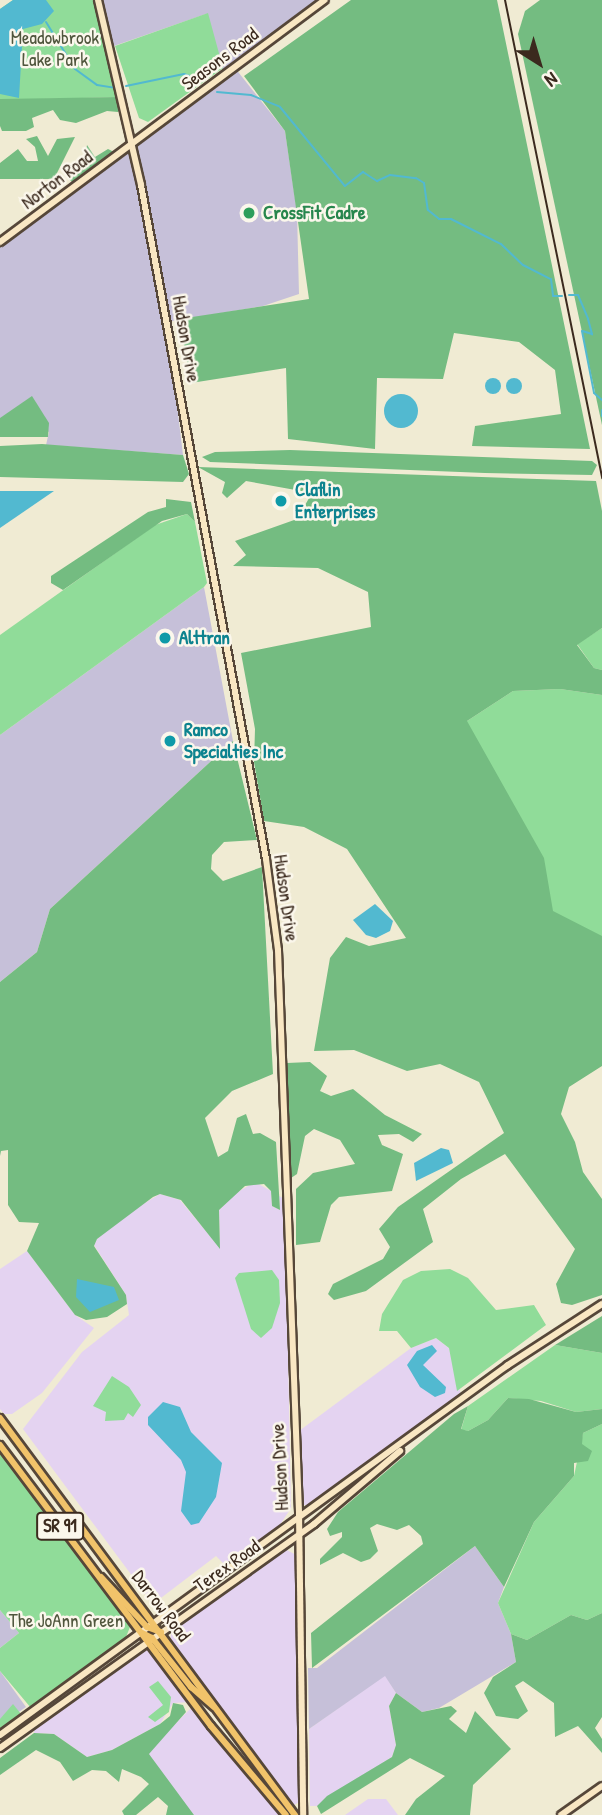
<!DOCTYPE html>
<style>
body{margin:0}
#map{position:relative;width:602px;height:1815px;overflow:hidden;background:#f0ebd3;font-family:"Patrick Hand",sans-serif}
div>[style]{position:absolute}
.built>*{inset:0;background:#e4d3f1}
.industrial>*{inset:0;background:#c6c0d9}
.green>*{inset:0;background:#90dc99}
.forest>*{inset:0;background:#74bc81}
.water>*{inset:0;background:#52b9d0}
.round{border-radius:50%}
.stream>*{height:2px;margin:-1px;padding:0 1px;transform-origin:1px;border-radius:1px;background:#52b9d0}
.roads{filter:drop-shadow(2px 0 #564739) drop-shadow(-2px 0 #564739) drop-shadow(0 2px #564739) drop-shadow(0 -2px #564739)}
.secondary>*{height:6px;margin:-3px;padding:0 3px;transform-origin:3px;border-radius:3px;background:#f9e7c3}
.primary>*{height:6px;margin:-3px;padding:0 3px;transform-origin:3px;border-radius:3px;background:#f1c36a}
.rail>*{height:2px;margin:-1px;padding:0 1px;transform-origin:1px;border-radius:1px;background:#3b2a1e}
.dots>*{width:19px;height:19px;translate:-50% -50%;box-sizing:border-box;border:4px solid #fbf7ec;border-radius:50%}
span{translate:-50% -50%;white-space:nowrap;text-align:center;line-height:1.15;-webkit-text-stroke:5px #fbf7ec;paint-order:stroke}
.shield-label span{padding:2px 5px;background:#fbf7ec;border:2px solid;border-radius:5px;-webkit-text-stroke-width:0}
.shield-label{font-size:18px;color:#3b2a1e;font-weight:700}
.park-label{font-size:19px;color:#50563d}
.street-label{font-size:19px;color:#3b2a1e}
.leisure-label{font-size:19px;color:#27864d;font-weight:700}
.left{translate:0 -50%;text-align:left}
.culture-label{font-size:19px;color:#0d838f;font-weight:700}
.north{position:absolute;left:504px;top:28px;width:70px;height:70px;-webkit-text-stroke:5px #fbf7ec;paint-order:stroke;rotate:143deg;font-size:19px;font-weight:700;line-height:28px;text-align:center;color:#3b2a1e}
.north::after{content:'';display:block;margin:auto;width:24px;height:32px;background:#3b2a1e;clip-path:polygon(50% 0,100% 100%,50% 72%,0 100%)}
</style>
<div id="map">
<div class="built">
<div style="clip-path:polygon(255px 1182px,271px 1191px,272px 1206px,280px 1210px,279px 1196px,285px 1199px,291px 1508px,274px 1534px,227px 1567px,216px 1556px,153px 1604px,23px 1429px,82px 1352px,129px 1315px,126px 1295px,94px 1245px,97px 1239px,123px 1216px,160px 1194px,180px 1200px,220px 1248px,219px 1210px,236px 1193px)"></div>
<div style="clip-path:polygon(27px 1251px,75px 1315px,94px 1328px,42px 1393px,12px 1414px,4px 1414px,0 1409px,0 1269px)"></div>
<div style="clip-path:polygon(436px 1338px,449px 1348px,461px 1395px,316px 1506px,304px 1505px,299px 1431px,411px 1348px)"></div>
<div style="clip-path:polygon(285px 1549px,298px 1556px,303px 1800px,294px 1805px,170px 1640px,172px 1630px)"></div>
<div style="clip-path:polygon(147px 1642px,192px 1702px,173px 1703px,160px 1724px,112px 1750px,87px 1757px,54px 1734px,34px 1733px,35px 1723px)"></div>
<div style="clip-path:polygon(385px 1675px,396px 1693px,389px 1706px,396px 1745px,392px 1757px,317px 1806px,310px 1806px,309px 1729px)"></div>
<div style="clip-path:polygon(193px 1706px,253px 1782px,286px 1815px,194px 1815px,168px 1786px,145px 1754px)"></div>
<div style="clip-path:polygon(368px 1799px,386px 1799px,398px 1815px,345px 1815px)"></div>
</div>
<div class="industrial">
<div style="clip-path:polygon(98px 0,325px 0,235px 68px,285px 131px,297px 212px,299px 294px,263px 306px,167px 322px,183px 455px,46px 445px,49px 432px,0 418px,0 243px,224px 76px,206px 14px,111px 47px)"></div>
<div style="clip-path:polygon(204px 587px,233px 741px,50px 909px,37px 952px,0 982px,0 735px)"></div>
<div style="clip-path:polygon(475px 1546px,504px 1587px,498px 1603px,511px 1634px,516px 1662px,439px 1708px,422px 1712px,396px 1693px,385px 1676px,309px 1729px,308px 1668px,317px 1668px)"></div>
<div style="clip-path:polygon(0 1610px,19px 1633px,0 1648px)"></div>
<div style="clip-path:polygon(0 1671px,26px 1707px,0 1725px)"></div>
</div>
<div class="green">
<div style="clip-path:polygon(13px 0,98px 0,124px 97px,0 100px,0 9px)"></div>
<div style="clip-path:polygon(208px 13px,223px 68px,148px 122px,139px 118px,115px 46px)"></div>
<div style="clip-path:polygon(187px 514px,195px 522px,207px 583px,204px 587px,0 735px,0 635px,155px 525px)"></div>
<div style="clip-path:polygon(602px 628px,602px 670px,594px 668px,577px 644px)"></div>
<div style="clip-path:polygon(560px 689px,602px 695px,602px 1013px,446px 813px,467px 721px,513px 691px)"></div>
<div style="clip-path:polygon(450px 1269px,468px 1278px,496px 1310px,534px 1305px,546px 1325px,457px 1391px,449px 1348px,436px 1338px,411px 1348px,397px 1331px,379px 1331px,382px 1314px,403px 1280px,421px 1271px)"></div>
<div style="clip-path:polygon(272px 1270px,279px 1280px,280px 1303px,272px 1328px,261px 1338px,251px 1329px,235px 1278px,239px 1273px)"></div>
<div style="clip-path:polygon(555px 1345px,602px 1353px,602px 1409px,576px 1412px,541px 1401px,508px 1398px,488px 1420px,468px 1431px,461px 1430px,468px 1406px)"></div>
<div style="clip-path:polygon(112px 1376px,129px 1387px,141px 1405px,133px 1417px,128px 1413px,124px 1420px,105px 1421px,106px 1412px,93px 1406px)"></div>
<div style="clip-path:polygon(602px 1424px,602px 1613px,587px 1620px,571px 1615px,527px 1640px,511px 1634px,498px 1603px,534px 1522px,574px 1476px,583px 1433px)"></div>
<div style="clip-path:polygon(0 1453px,130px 1627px,124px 1642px,31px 1708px,0 1671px,0 1648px,19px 1633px,0 1610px)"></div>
<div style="clip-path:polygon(158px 1681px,171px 1697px,169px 1712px,155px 1722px,148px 1717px,163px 1705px,149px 1687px)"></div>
<div style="clip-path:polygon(13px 1704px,21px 1714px,0 1732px,0 1719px)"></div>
</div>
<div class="forest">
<div style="clip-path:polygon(351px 0,497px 0,590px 449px,472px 446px,475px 426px,561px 414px,555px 370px,519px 342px,454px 333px,443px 379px,377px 378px,375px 449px,288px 439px,286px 368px,191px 383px,179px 319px,309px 299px,285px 131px,244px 76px)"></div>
<div style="clip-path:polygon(540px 0,602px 0,602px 425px,518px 34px,525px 11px)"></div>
<div style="clip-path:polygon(119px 97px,118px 112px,107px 111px,76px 123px,60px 120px,53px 110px,32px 118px,34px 127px,26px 131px,2px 131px,0 126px,0 99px)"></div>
<div style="clip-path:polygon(37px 136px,48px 156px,57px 139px,75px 137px,54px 179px,0 179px,0 163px,18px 149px,27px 161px,38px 161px,35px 147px,26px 139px)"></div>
<div style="clip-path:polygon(87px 145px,95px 157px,108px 149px,116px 153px,75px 185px,67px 177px,84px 164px)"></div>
<div style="clip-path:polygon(32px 396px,49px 423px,48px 437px,0 437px,0 418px)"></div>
<div style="clip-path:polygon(42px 444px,183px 455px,189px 474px,183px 482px,0 477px,0 446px)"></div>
<div style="clip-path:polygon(290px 450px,592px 461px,597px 465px,592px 475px,485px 473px,210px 462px,202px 457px,215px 452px)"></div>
<div style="clip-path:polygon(198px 467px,596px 481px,602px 511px,602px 628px,577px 645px,594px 668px,602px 670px,602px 695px,560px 689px,513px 691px,467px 721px,544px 858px,553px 911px,602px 936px,602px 1066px,569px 1087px,561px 1114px,575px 1142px,583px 1172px,602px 1199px,602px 1295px,572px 1305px,561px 1303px,556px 1284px,575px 1249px,505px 1154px,461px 1179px,423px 1209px,433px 1242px,366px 1291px,334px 1300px,328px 1294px,333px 1284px,383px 1259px,390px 1247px,379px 1229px,398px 1207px,504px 1133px,479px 1082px,440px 1064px,407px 1071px,354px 1050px,314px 1051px,330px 958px,346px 937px,369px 946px,406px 938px,347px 849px,304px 827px,264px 821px,254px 762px,255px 729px,241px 653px,371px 627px,368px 592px,318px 568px,233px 566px,246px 555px,235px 541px,297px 519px,312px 493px,246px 481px,227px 498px,222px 493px,225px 482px)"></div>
<div style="clip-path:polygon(166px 499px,191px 502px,195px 522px,187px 514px,162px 521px,63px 590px,51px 583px,51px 576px,148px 512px,166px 507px)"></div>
<div style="clip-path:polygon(233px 741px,257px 840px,224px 842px,212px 855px,211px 869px,223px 881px,262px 867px,273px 1074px,232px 1091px,205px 1118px,218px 1157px,228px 1151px,237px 1118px,246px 1114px,253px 1134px,260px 1133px,276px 1142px,280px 1210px,272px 1206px,271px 1191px,264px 1184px,245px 1186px,219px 1210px,220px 1249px,181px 1200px,160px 1194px,153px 1197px,97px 1239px,94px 1246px,126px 1295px,127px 1304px,107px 1317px,86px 1320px,75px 1315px,27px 1251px,39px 1223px,19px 1222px,8px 1205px,8px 1150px,1px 1151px,0 1156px,0 982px,37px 952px,50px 909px)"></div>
<div style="clip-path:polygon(310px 1062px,327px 1076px,320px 1091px,331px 1096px,353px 1089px,385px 1115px,422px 1134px,413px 1142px,399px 1134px,378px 1135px,382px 1145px,403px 1154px,392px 1191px,339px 1197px,331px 1205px,320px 1242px,296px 1245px,296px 1189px,313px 1173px,355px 1164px,340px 1140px,314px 1129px,305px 1136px,297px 1174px,291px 1178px,289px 1173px,287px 1063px)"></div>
<div style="clip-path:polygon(602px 1316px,602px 1353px,555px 1345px)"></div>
<div style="clip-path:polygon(508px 1398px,529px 1399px,576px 1412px,602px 1409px,602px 1424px,583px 1433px,582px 1444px,592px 1451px,588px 1461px,574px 1463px,574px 1476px,534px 1522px,504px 1587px,475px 1546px,312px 1668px,311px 1633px,423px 1544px,421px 1536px,409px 1525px,397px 1530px,377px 1524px,370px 1528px,378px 1551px,370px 1559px,361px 1562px,343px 1553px,320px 1565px,320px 1559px,342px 1537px,342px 1532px,330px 1536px,327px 1529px,338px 1512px,454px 1414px,468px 1406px,461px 1429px,468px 1431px,488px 1420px)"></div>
<div style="clip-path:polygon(602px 1613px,602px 1717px,595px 1728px,602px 1739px,602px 1753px,578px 1726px,555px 1737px,554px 1703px,523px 1681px,515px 1686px,528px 1711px,518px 1719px,496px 1716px,484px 1693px,493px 1677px,516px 1662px,511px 1634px,527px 1640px,571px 1615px,587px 1620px)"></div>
<div style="clip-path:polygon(396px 1693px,422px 1712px,451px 1706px,457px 1711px,449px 1719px,466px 1733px,475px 1711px,511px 1749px,473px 1785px,470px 1815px,405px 1815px,416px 1799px,445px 1776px,410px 1758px,321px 1814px,317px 1806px,327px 1796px,392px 1757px,396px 1745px,389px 1706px)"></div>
<div style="clip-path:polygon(173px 1703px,183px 1705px,186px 1712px,149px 1754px,194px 1815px,166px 1815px,168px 1806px,158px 1797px,136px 1815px,124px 1815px,122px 1811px,149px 1784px,141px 1777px,122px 1769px,119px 1782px,106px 1771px,92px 1770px,73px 1781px,60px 1762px,36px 1750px,0 1775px,0 1758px,34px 1733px,54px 1734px,87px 1757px,112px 1750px,160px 1724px,170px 1716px)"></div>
</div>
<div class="water">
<div style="clip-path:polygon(13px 0,46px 0,54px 11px,42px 24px,23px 29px,19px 98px,0 94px,0 9px)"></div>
<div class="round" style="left:506px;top:378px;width:16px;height:16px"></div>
<div class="round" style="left:485px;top:378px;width:16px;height:16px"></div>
<div class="round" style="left:384px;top:394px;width:34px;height:34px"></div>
<div style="clip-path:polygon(0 491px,54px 491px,0 528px)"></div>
<div style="clip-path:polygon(375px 904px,393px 921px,390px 931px,376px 938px,366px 935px,353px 920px)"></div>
<div style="clip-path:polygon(441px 1148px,449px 1150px,453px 1163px,416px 1181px,414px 1163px)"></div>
<div style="clip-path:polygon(77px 1279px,114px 1287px,119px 1300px,90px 1312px,76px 1297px)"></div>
<div style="clip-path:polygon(432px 1345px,437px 1351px,423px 1365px,446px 1387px,445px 1393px,435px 1397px,420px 1387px,407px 1365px,417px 1351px)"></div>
<div style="clip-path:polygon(163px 1402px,180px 1407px,191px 1432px,222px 1463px,216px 1497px,199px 1523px,191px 1525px,181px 1511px,186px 1472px,181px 1460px,148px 1425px,148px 1417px)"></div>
</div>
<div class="stream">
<div style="left:46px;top:22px;width:55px;rotate:58.3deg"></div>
<div style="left:75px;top:69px;width:27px;rotate:36deg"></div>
<div style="left:97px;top:85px;width:20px;rotate:9deg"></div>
<div style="left:126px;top:86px;width:59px;rotate:-11.7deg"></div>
<div style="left:184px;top:74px;width:20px;rotate:20deg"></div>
<div style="left:217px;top:92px;width:34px;rotate:5deg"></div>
<div style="left:251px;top:95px;width:31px;rotate:22deg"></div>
<div style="left:280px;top:107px;width:102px;rotate:50.6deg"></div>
<div style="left:345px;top:186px;width:23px;rotate:-38deg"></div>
<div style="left:363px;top:172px;width:17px;rotate:33deg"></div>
<div style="left:377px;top:181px;width:14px;rotate:-25deg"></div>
<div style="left:390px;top:175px;width:26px;rotate:7deg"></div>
<div style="left:416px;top:178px;width:9px;rotate:32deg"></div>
<div style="left:424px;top:183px;width:27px;rotate:82deg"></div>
<div style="left:428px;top:210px;width:14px;rotate:39deg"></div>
<div style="left:439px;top:219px;width:12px"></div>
<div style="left:451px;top:219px;width:56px;rotate:26.6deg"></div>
<div style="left:501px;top:244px;width:30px;rotate:44deg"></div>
<div style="left:523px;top:265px;width:31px;rotate:27deg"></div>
<div style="left:551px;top:279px;width:17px;rotate:83deg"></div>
<div style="left:553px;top:296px;width:9px"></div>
<div style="left:569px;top:295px;width:9px"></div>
<div style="left:578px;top:295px;width:26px;rotate:67deg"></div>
<div style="left:588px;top:319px;width:16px;rotate:75deg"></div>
<div style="left:592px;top:334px;width:10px;rotate:-163deg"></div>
<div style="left:582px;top:331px;width:63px;rotate:79deg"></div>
<div style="left:594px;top:393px;width:11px;rotate:41deg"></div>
<div style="left:602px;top:410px;width:6px;rotate:90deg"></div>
</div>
<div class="roads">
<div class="secondary">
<div style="left:98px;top:0;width:190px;rotate:76.9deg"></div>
<div style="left:141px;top:185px;width:685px;rotate:79.49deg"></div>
<div style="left:266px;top:859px;width:92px;rotate:82.5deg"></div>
<div style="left:278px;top:950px;width:563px;rotate:87.86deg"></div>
<div style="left:299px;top:1513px;width:302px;rotate:89.2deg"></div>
<div style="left:0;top:242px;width:405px;rotate:-36.7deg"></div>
<div style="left:0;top:1735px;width:628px;rotate:-36.07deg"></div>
<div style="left:508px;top:1365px;width:112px;rotate:-33deg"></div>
<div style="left:0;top:1748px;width:386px;rotate:-35.5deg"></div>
<div style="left:314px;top:1524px;width:113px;rotate:-40.3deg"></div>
<div style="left:561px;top:1815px;width:50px;rotate:-35.3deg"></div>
</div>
<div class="primary">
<div style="left:0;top:1418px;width:495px;rotate:53.4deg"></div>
<div style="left:0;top:1445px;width:351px;rotate:53.1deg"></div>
<div style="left:211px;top:1726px;width:116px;rotate:49.9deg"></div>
<div style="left:101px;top:1577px;width:68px;rotate:47.4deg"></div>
<div style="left:147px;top:1627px;width:15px;rotate:20deg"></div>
<div style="left:142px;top:1633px;width:11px;rotate:27deg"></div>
<div style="left:152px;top:1638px;width:63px;rotate:51.5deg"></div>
<div style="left:191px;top:1687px;width:30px;rotate:41deg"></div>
</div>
</div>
<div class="rail">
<div style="left:505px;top:0;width:488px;rotate:78.5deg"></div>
</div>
<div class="dots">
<div style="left:249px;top:213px;background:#2e9e5b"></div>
<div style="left:281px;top:501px;background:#0f9aa8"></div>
<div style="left:165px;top:638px;background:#0f9aa8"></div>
<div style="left:170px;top:741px;background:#0f9aa8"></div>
</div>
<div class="shield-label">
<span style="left:60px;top:1526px">SR 91</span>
</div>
<div class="park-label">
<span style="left:55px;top:49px">Meadowbrook<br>Lake Park</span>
<span style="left:66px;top:1621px">The JoAnn Green</span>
</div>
<div class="street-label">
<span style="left:220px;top:59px;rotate:-37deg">Seasons Road</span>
<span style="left:57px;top:180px;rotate:-37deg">Norton Road</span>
<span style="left:186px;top:339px;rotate:80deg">Hudson Drive</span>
<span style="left:286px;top:898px;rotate:82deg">Hudson Drive</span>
<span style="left:280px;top:1467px;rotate:-93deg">Hudson Drive</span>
<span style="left:227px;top:1566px;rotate:-35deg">Terex Road</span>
<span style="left:161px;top:1606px;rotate:53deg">Darrow Road</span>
</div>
<div class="leisure-label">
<span class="left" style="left:263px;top:213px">CrossFit Cadre</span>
</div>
<div class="culture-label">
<span class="left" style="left:295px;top:501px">Claflin<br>Enterprises</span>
<span class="left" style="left:179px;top:638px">Alttran</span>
<span class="left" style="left:184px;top:741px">Ramco<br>Specialties Inc</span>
</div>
<div class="north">N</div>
</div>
